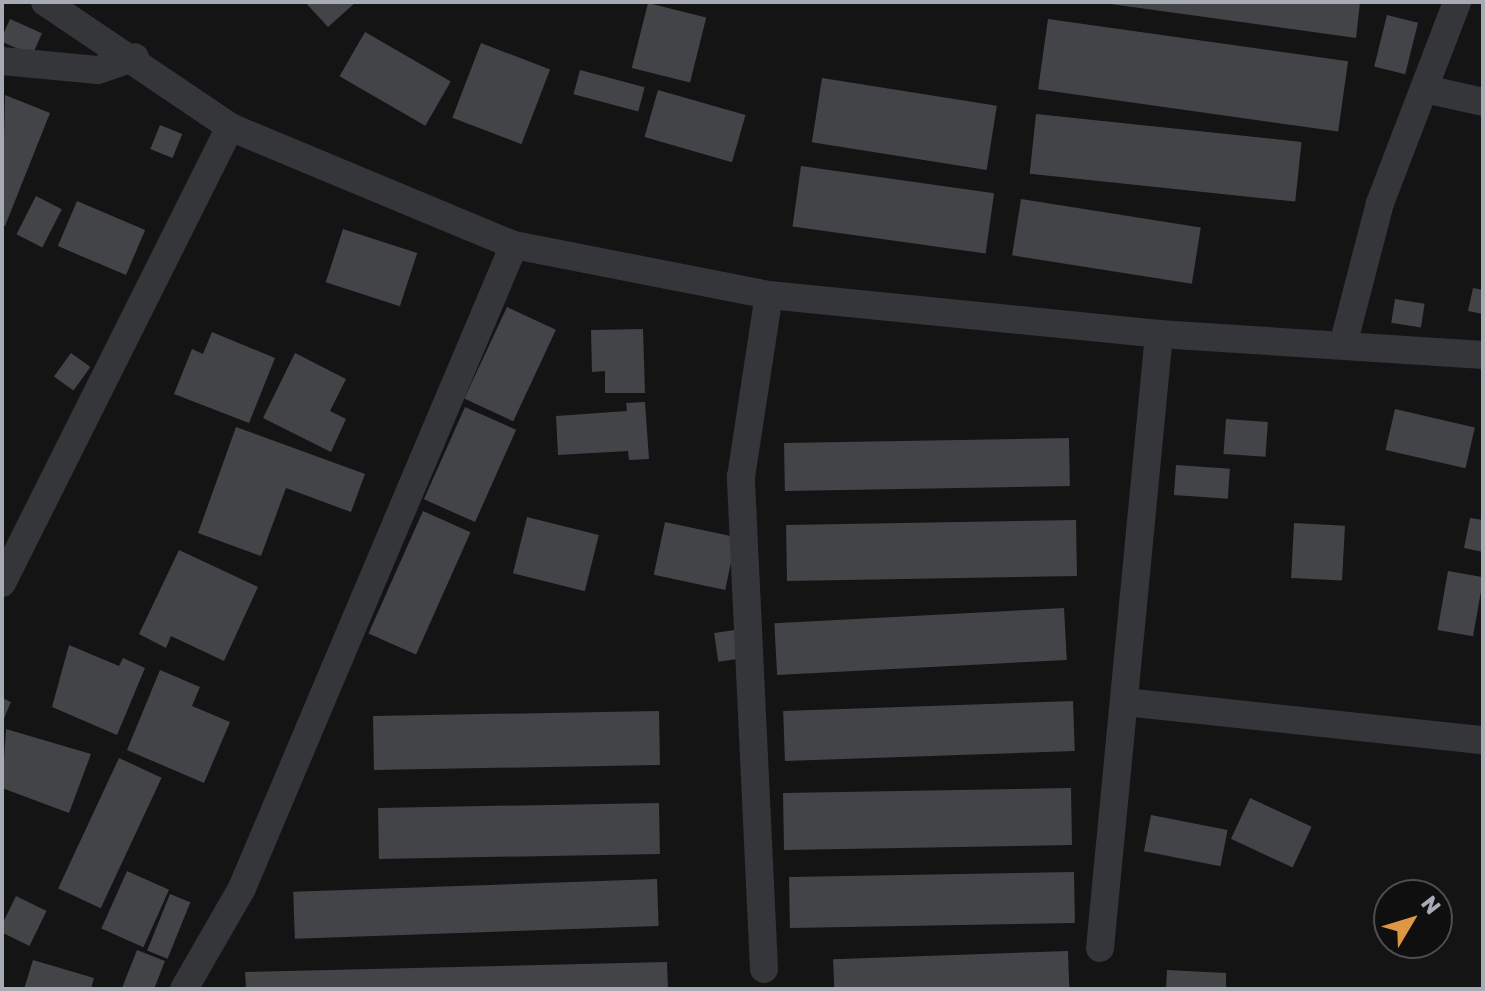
<!DOCTYPE html>
<style>
body{margin:0}
#map{position:relative;width:1485px;height:991px;overflow:hidden;background:#141415;font-family:Rubik,sans-serif}
div>[style]{position:absolute}
.building>*{inset:0;background:#434448;transform-origin:0 0}
.minor>*{height:28px;margin:-14px;padding:0 14px;transform-origin:14px;border-radius:14px;background:#35363a}
span{translate:-50% -50%;white-space:nowrap;text-align:center;line-height:1.15;-webkit-text-stroke:6px #0f0f10;paint-order:stroke}
.frame{position:absolute;inset:0;border:4px solid #a7acb4;pointer-events:none}
.north{position:absolute;left:1373px;top:879px;width:80px;height:80px;box-sizing:border-box;background:#0f0f10;border:2px solid #4c4e52;border-radius:50%;rotate:52deg;font-size:22px;font-weight:700;line-height:32px;text-align:center;color:#a7acb4}
.north::after{content:'';display:block;margin:auto;width:28px;height:36px;background:#de9843;clip-path:polygon(50% 0,100% 100%,50% 72%,0 100%)}
</style>
<div id="map">
<div class="building">
<div style="clip-path:polygon(305px 2px,356px 2px,328px 27px)"></div>
<div style="clip-path:polygon(1096px 2px,1360px 2px,1356px 38px)"></div>
<div style="left:648px;top:3px;width:60px;height:67px;rotate:14deg"></div>
<div style="left:1387px;top:15px;width:32px;height:53px;rotate:14deg"></div>
<div style="left:10px;top:19px;width:35px;height:24px;rotate:24deg"></div>
<div style="left:1048px;top:19px;width:303px;height:71px;rotate:8deg"></div>
<div style="left:365px;top:32px;width:99px;height:51px;rotate:30deg"></div>
<div style="left:481px;top:43px;width:74px;height:80px;rotate:21deg"></div>
<div style="left:580px;top:70px;width:67px;height:25px;rotate:15deg"></div>
<div style="left:822px;top:78px;width:177px;height:65px;rotate:9deg"></div>
<div style="left:658px;top:90px;width:91px;height:49px;rotate:16deg"></div>
<div style="clip-path:polygon(5px 95px,50px 113px,5px 226px,2px 225px)"></div>
<div style="left:1036px;top:114px;width:267px;height:60px;rotate:6deg"></div>
<div style="left:160px;top:125px;width:24px;height:26px;rotate:22deg"></div>
<div style="left:801px;top:166px;width:195px;height:61px;rotate:8deg"></div>
<div style="left:36px;top:196px;width:29px;height:43px;rotate:27deg"></div>
<div style="left:1021px;top:199px;width:182px;height:57px;rotate:9deg"></div>
<div style="left:77px;top:201px;width:74px;height:49px;rotate:23deg"></div>
<div style="left:343px;top:229px;width:78px;height:56px;rotate:18deg"></div>
<div style="clip-path:polygon(1473px 288px,1483px 290px,1483px 314px,1468px 311px)"></div>
<div style="left:1395px;top:299px;width:30px;height:24px;rotate:9deg"></div>
<div style="left:507px;top:307px;width:54px;height:101px;rotate:25deg"></div>
<div style="clip-path:polygon(643px 329px,645px 393px,605px 393px,605px 371px,592px 372px,591px 330px)"></div>
<div style="clip-path:polygon(212px 332px,275px 358px,249px 423px,174px 394px,192px 349px,203px 354px)"></div>
<div style="left:71px;top:353px;width:24px;height:29px;rotate:36deg"></div>
<div style="clip-path:polygon(295px 353px,346px 379px,330px 411px,346px 419px,331px 452px,263px 418px)"></div>
<div style="clip-path:polygon(645px 402px,649px 459px,629px 460px,628px 451px,558px 455px,556px 416px,627px 411px,626px 403px)"></div>
<div style="left:465px;top:407px;width:56px;height:101px;rotate:24deg"></div>
<div style="left:1395px;top:409px;width:82px;height:42px;rotate:13deg"></div>
<div style="left:1226px;top:419px;width:42px;height:35px;rotate:4deg"></div>
<div style="clip-path:polygon(236px 427px,365px 474px,351px 512px,286px 488px,261px 556px,198px 533px)"></div>
<div style="left:1069px;top:438px;width:48px;height:285px;rotate:89deg"></div>
<div style="left:1176px;top:465px;width:54px;height:30px;rotate:4deg"></div>
<div style="left:423px;top:511px;width:52px;height:134px;rotate:24deg"></div>
<div style="left:527px;top:517px;width:74px;height:58px;rotate:14deg"></div>
<div style="clip-path:polygon(1470px 518px,1483px 520px,1483px 552px,1464px 548px)"></div>
<div style="left:1076px;top:520px;width:56px;height:290px;rotate:89deg"></div>
<div style="left:665px;top:522px;width:73px;height:54px;rotate:12deg"></div>
<div style="left:1294px;top:523px;width:51px;height:55px;rotate:3deg"></div>
<div style="clip-path:polygon(179px 550px,258px 587px,224px 661px,171px 636px,166px 648px,139px 634px)"></div>
<div style="left:1448px;top:571px;width:36px;height:60px;rotate:10deg"></div>
<div style="left:1064px;top:608px;width:52px;height:290px;rotate:87deg"></div>
<div style="left:735px;top:630px;width:29px;height:21px;rotate:82deg"></div>
<div style="clip-path:polygon(69px 645px,119px 666px,123px 658px,145px 668px,117px 735px,52px 707px)"></div>
<div style="clip-path:polygon(160px 670px,200px 687px,192px 706px,230px 722px,204px 783px,127px 750px)"></div>
<div style="clip-path:polygon(2px 698px,11px 702px,2px 723px)"></div>
<div style="left:1073px;top:701px;width:50px;height:290px;rotate:88deg"></div>
<div style="left:659px;top:711px;width:54px;height:286px;rotate:89deg"></div>
<div style="clip-path:polygon(6px 729px,91px 754px,69px 813px,2px 788px)"></div>
<div style="left:119px;top:758px;width:47px;height:144px;rotate:25deg"></div>
<div style="left:1071px;top:788px;width:57px;height:288px;rotate:89deg"></div>
<div style="left:1250px;top:798px;width:68px;height:45px;rotate:25deg"></div>
<div style="left:659px;top:803px;width:51px;height:281px;rotate:89deg"></div>
<div style="left:1151px;top:815px;width:78px;height:37px;rotate:11deg"></div>
<div style="left:127px;top:871px;width:46px;height:63px;rotate:24deg"></div>
<div style="left:1074px;top:872px;width:51px;height:285px;rotate:89deg"></div>
<div style="left:657px;top:879px;width:47px;height:364px;rotate:88deg"></div>
<div style="left:170px;top:894px;width:22px;height:61px;rotate:22deg"></div>
<div style="left:16px;top:896px;width:34px;height:39px;rotate:26deg"></div>
<div style="clip-path:polygon(137px 950px,165px 961px,154px 989px,122px 988px)"></div>
<div style="left:1068px;top:951px;width:38px;height:235px;rotate:88deg"></div>
<div style="clip-path:polygon(33px 960px,94px 978px,91px 989px,24px 989px)"></div>
<div style="clip-path:polygon(667px 962px,668px 989px,246px 989px,245px 972px)"></div>
<div style="clip-path:polygon(1167px 970px,1226px 973px,1226px 989px,1166px 989px)"></div>
</div>
<div class="minor">
<div style="left:45px;top:2px;width:223px;rotate:34deg"></div>
<div style="left:230px;top:127px;width:308px;rotate:22.6deg"></div>
<div style="left:514px;top:245px;width:260px;rotate:11.1deg"></div>
<div style="left:769px;top:295px;width:392px;rotate:5.7deg"></div>
<div style="left:1159px;top:334px;width:325px;rotate:3.7deg"></div>
<div style="left:2px;top:61px;width:96px;rotate:5.4deg"></div>
<div style="left:98px;top:70px;width:39px;rotate:-19deg"></div>
<div style="left:1425px;top:89px;width:59px;rotate:12.6deg"></div>
<div style="left:1343px;top:345px;width:147px;rotate:-75.4deg"></div>
<div style="left:1380px;top:203px;width:215px;rotate:-69deg"></div>
<div style="left:2px;top:583px;width:510px;rotate:-63.43deg"></div>
<div style="left:1125px;top:702px;width:360px;rotate:6.1deg"></div>
<div style="left:1100px;top:948px;width:617px;rotate:-84.51deg"></div>
<div style="left:764px;top:969px;width:493px;rotate:-92.7deg"></div>
<div style="left:741px;top:477px;width:184px;rotate:-81.3deg"></div>
<div style="left:184px;top:989px;width:116px;rotate:-60.1deg"></div>
<div style="left:242px;top:888px;width:698px;rotate:-67.07deg"></div>
</div>
<div class="frame"></div>
<div class="north">N</div>
</div>
